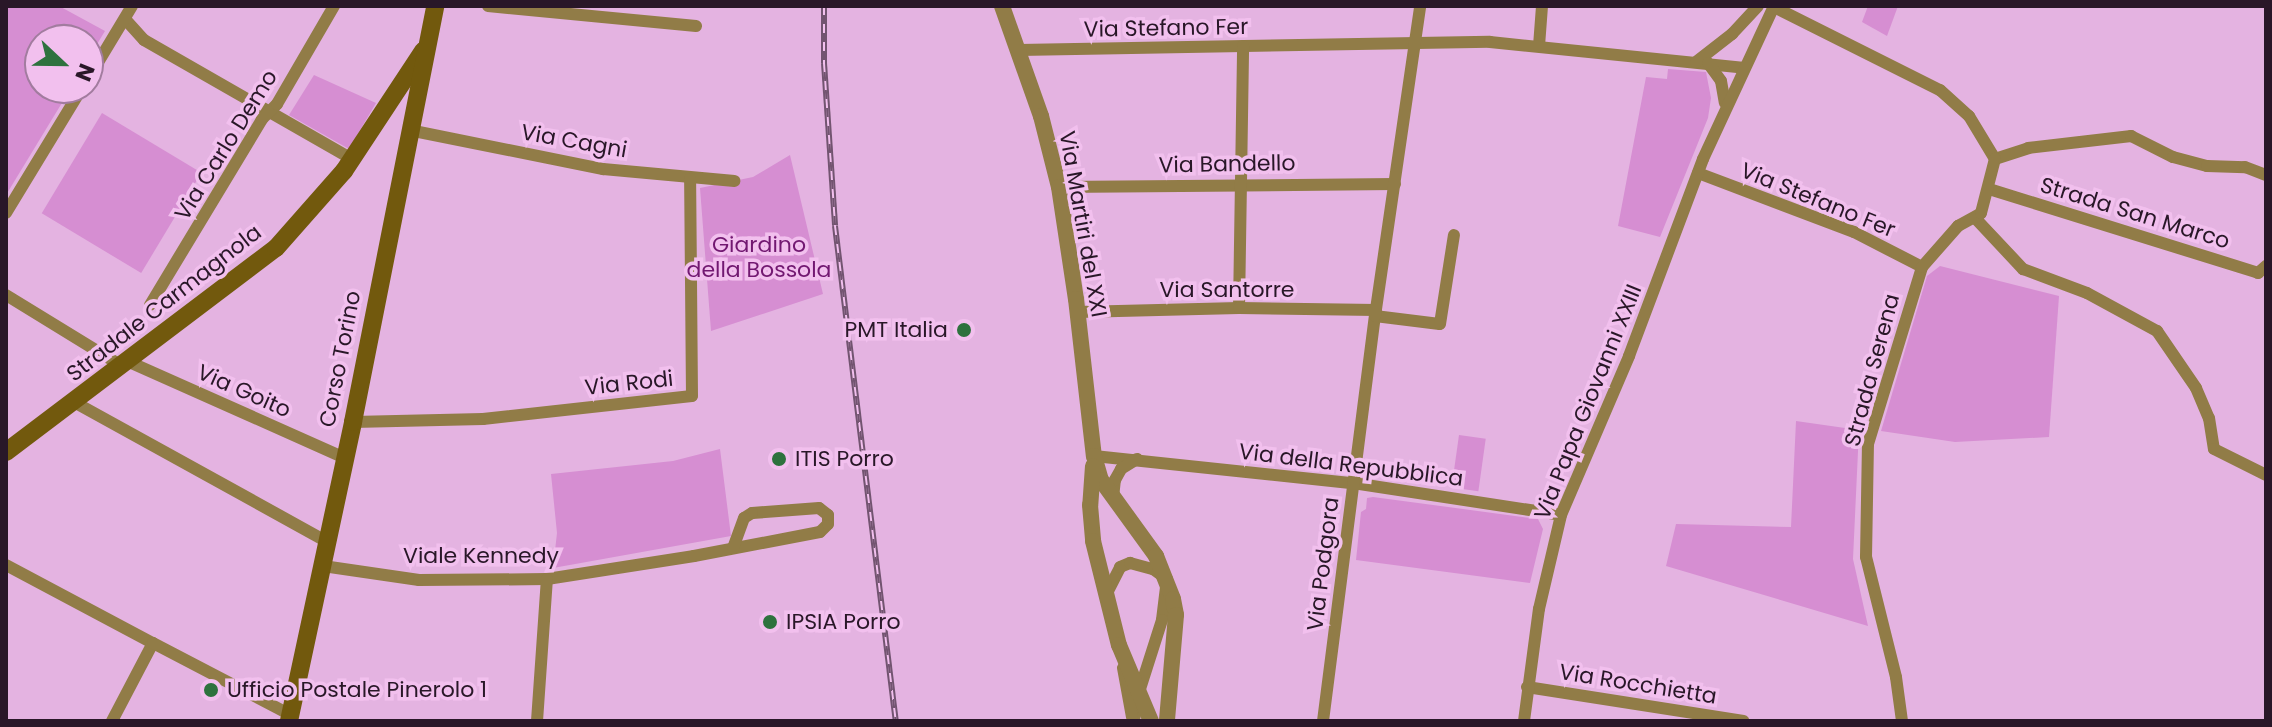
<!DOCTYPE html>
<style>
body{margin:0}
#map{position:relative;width:2272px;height:727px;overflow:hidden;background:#e4b3e1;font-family:Poppins,sans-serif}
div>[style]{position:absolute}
.green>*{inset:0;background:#d68ed2;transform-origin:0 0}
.minor>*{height:12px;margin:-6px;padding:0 6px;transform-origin:6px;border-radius:6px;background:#917c47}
.tertiary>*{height:16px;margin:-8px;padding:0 8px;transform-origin:8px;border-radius:8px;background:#917c47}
.secondary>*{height:18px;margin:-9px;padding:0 9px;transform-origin:9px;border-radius:9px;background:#72590d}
.rail>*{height:6px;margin-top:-3px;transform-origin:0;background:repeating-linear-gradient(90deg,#f2c0ee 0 9px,#725470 0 18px);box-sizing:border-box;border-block:2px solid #725470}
.dots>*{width:22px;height:22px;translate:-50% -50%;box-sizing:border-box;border:4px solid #f2c0ee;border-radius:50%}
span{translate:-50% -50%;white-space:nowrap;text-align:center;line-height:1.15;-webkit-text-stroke:7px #f2c0ee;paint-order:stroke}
.street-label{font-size:22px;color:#291728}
.park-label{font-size:22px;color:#721871}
.poi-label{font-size:22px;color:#291728}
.right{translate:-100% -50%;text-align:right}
.left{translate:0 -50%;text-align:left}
.frame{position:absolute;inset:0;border:8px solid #291728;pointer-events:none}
.north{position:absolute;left:24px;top:24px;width:80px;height:80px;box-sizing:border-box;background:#f2c0ee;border:2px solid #a27c9f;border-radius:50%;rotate:112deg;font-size:22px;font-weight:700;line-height:32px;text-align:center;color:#291728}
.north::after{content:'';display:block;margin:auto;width:28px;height:36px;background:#2e723e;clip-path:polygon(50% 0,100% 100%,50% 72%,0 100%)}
</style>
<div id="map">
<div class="green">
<div style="clip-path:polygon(6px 6px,59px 6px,105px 31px,88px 59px,88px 40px,40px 40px,40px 88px,71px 88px,6px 195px)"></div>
<div style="clip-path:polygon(1868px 6px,1898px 6px,1887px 36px,1862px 22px)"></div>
<div style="clip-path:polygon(1668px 69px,1706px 72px,1711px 98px,1708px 118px,1660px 237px,1618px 226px,1646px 77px,1667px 79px)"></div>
<div style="clip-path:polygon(314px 75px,376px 103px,349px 149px,289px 115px)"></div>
<div style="left:102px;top:113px;width:116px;height:117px;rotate:31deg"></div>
<div style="clip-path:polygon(790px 155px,823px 294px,711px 331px,700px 188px,753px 177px)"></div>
<div style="clip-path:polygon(1940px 266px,2059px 296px,2049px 437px,1955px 442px,1881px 431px,1927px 276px)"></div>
<div style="clip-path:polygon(1796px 421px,1859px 430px,1853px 559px,1868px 626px,1666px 566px,1676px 524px,1791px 527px)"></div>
<div style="left:1459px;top:435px;width:27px;height:53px;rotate:8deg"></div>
<div style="clip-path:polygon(720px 449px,731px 536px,553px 568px,557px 533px,551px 474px,673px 461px)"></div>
<div style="clip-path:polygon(1373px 497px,1538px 519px,1543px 529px,1530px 583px,1356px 560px,1361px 512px,1366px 509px,1367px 498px)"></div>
</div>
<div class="minor">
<div style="left:488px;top:6px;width:209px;rotate:5.5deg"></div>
<div style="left:1774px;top:7px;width:186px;rotate:26.6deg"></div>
<div style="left:1940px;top:90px;width:39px;rotate:42deg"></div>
<div style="left:1969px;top:116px;width:50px;rotate:58.8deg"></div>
<div style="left:125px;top:19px;width:28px;rotate:48deg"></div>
<div style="left:144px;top:40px;width:240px;rotate:29.8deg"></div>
<div style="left:1539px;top:46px;width:40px;rotate:-85.7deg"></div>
<div style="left:1019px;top:50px;width:471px;rotate:-1deg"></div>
<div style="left:1490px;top:42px;width:256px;rotate:5.8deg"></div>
<div style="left:1696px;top:62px;width:46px;rotate:-37.9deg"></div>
<div style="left:1732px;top:34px;width:38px;rotate:-47deg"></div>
<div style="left:1708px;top:63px;width:22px;rotate:54deg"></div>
<div style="left:1721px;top:81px;width:22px;rotate:80deg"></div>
<div style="left:88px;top:79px;width:85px;rotate:-58.9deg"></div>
<div style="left:409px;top:130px;width:198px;rotate:11.4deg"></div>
<div style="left:603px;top:169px;width:132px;rotate:5.2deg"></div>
<div style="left:1995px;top:159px;width:35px;rotate:-18deg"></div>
<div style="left:2028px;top:148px;width:104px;rotate:-6.6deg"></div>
<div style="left:2131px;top:136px;width:47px;rotate:26.6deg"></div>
<div style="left:2173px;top:157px;width:35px;rotate:15deg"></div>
<div style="left:2207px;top:166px;width:38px;rotate:2deg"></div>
<div style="left:2245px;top:167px;width:22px;rotate:21deg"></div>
<div style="left:1698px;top:173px;width:167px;rotate:20.7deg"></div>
<div style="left:1854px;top:232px;width:76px;rotate:27.2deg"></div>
<div style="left:1059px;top:187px;width:336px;rotate:-0.5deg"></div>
<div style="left:1989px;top:189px;width:282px;rotate:17.3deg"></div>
<div style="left:2258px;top:273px;width:11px;rotate:-41deg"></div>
<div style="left:6px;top:213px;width:146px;rotate:-58.7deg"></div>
<div style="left:1976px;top:219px;width:69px;rotate:46.8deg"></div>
<div style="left:2023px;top:269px;width:68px;rotate:20.6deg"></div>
<div style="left:2087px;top:293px;width:80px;rotate:28.5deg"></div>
<div style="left:2157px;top:331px;width:69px;rotate:55.6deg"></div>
<div style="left:2196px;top:388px;width:33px;rotate:67deg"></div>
<div style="left:2209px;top:418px;width:31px;rotate:81deg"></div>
<div style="left:2214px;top:449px;width:58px;rotate:26.6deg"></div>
<div style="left:6px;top:295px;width:136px;rotate:31.5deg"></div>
<div style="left:150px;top:305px;width:217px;rotate:-58.9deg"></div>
<div style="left:262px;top:119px;width:21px;rotate:-45deg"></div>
<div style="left:277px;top:104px;width:113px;rotate:-59.8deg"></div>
<div style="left:1239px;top:308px;width:262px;rotate:-89.1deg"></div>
<div style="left:1078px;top:312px;width:161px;rotate:-1.4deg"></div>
<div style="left:1239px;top:308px;width:137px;rotate:0.8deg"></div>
<div style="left:1375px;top:316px;width:65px;rotate:7deg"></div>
<div style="left:1440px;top:324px;width:90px;rotate:-81.1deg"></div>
<div style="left:127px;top:361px;width:239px;rotate:24deg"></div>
<div style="left:74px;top:402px;width:290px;rotate:28.9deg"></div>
<div style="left:353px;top:422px;width:130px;rotate:-1.3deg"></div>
<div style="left:483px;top:419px;width:210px;rotate:-6.3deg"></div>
<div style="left:692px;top:396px;width:217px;rotate:-90.5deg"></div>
<div style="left:1094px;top:456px;width:260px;rotate:6deg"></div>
<div style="left:1353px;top:483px;width:210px;rotate:8.7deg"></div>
<div style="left:1113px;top:498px;width:18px;rotate:-84deg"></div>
<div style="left:1115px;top:480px;width:13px;rotate:-61deg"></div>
<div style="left:1121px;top:469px;width:19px;rotate:-32deg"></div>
<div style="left:6px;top:565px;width:166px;rotate:28deg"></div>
<div style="left:323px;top:566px;width:97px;rotate:8.3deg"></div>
<div style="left:419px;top:580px;width:128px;rotate:-0.4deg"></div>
<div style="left:547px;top:579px;width:149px;rotate:-8.9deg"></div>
<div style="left:694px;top:556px;width:128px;rotate:-10.8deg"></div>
<div style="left:820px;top:532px;width:11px;rotate:-45deg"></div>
<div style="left:828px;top:524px;width:9px;rotate:-90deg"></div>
<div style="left:828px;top:515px;width:11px;rotate:-142deg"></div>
<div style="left:819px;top:508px;width:67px;rotate:175.7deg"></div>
<div style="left:752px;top:513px;width:9px;rotate:148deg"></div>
<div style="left:744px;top:518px;width:32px;rotate:110deg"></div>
<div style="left:1107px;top:593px;width:29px;rotate:-63deg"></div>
<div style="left:1120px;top:567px;width:11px;rotate:-22deg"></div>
<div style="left:1130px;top:563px;width:24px;rotate:15deg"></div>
<div style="left:1153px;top:569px;width:17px;rotate:36deg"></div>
<div style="left:1167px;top:579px;width:41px;rotate:97deg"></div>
<div style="left:1162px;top:620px;width:72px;rotate:107.7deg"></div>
<div style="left:1140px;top:689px;width:33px;rotate:101deg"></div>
<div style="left:1123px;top:668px;width:50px;rotate:79.6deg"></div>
<div style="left:1527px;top:687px;width:219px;rotate:8.9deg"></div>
<div style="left:112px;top:721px;width:88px;rotate:-62.3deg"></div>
<div style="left:153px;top:643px;width:156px;rotate:27.6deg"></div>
<div style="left:537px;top:721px;width:142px;rotate:-86deg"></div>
<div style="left:1323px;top:721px;width:408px;rotate:-82.7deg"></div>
<div style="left:1375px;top:316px;width:313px;rotate:-81.7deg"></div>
<div style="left:1524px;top:721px;width:113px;rotate:-82.4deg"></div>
<div style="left:1539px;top:609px;width:97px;rotate:-76.8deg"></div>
<div style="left:1561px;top:515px;width:173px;rotate:-66.8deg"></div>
<div style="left:1629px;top:356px;width:210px;rotate:-69.4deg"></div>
<div style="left:1703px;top:159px;width:169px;rotate:-65.1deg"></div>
<div style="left:1902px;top:721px;width:44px;rotate:-97.8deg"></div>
<div style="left:1896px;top:677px;width:124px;rotate:-104deg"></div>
<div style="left:1866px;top:557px;width:113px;rotate:-89deg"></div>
<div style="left:1868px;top:444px;width:185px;rotate:-73deg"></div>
<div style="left:1922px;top:267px;width:55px;rotate:-48.7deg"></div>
<div style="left:1958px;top:226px;width:26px;rotate:-29deg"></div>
<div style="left:1981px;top:213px;width:56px;rotate:-75.5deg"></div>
</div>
<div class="tertiary">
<div style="left:1002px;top:6px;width:117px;rotate:70.5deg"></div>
<div style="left:1041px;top:116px;width:73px;rotate:75.8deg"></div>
<div style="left:1059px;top:187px;width:113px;rotate:81.4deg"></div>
<div style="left:1076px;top:299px;width:158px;rotate:83.5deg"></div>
<div style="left:1094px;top:456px;width:25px;rotate:74deg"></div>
<div style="left:1101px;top:480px;width:94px;rotate:54.1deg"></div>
<div style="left:1156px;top:556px;width:46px;rotate:68.4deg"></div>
<div style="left:1173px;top:599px;width:16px;rotate:79deg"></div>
<div style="left:1176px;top:615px;width:106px;rotate:94.9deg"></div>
<div style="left:1093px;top:466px;width:39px;rotate:94deg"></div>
<div style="left:1090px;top:505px;width:36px;rotate:85deg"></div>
<div style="left:1093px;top:541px;width:107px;rotate:76deg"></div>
<div style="left:1119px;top:645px;width:82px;rotate:67.2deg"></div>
</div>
<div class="secondary">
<div style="left:6px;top:452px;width:338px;rotate:-37.1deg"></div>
<div style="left:276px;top:248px;width:103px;rotate:-48.6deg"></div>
<div style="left:344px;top:171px;width:144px;rotate:-56.6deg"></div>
<div style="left:289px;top:721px;width:306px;rotate:-77.9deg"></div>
<div style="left:353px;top:422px;width:424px;rotate:-78.8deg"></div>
</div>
<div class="rail">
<div style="left:824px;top:6px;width:57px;rotate:90deg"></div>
<div style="left:824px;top:63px;width:163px;rotate:86.1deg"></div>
<div style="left:835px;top:226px;width:499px;rotate:83deg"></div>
</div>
<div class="dots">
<div style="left:964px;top:330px;background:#2e723e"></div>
<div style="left:779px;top:459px;background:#2e723e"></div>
<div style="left:770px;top:622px;background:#2e723e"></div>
<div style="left:211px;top:690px;background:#2e723e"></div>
</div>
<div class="street-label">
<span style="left:1166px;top:28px;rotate:-1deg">Via Stefano Fer</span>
<span style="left:574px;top:141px;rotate:10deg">Via Cagni</span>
<span style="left:226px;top:145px;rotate:-58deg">Via Carlo Demo</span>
<span style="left:1227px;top:164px;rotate:-1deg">Via Bandello</span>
<span style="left:1818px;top:200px;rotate:22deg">Via Stefano Fer</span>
<span style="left:2135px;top:213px;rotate:17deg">Strada San Marco</span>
<span style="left:1083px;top:224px;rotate:80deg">Via Martiri del XXI</span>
<span style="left:1227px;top:290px">Via Santorre</span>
<span style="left:164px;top:303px;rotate:-38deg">Stradale Carmagnola</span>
<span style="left:340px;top:359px;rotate:-79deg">Corso Torino</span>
<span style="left:1872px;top:370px;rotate:-75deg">Strada Serena</span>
<span style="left:629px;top:383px;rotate:-6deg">Via Rodi</span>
<span style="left:244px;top:391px;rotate:24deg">Via Goito</span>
<span style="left:1588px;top:402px;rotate:-68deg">Via Papa Giovanni XXIII</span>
<span style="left:1351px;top:465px;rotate:7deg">Via della Repubblica</span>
<span style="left:481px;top:556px">Viale Kennedy</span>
<span style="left:1323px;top:564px;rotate:-83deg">Via Podgora</span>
<span style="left:1638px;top:684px;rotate:9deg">Via Rocchietta</span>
</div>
<div class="park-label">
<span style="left:759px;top:257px">Giardino<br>della Bossola</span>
</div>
<div class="poi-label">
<span class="right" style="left:948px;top:330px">PMT Italia</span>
<span class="left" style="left:795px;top:459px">ITIS Porro</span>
<span class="left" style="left:786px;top:622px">IPSIA Porro</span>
<span class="left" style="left:227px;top:690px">Ufficio Postale Pinerolo 1</span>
</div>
<div class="frame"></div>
<div class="north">N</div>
</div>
